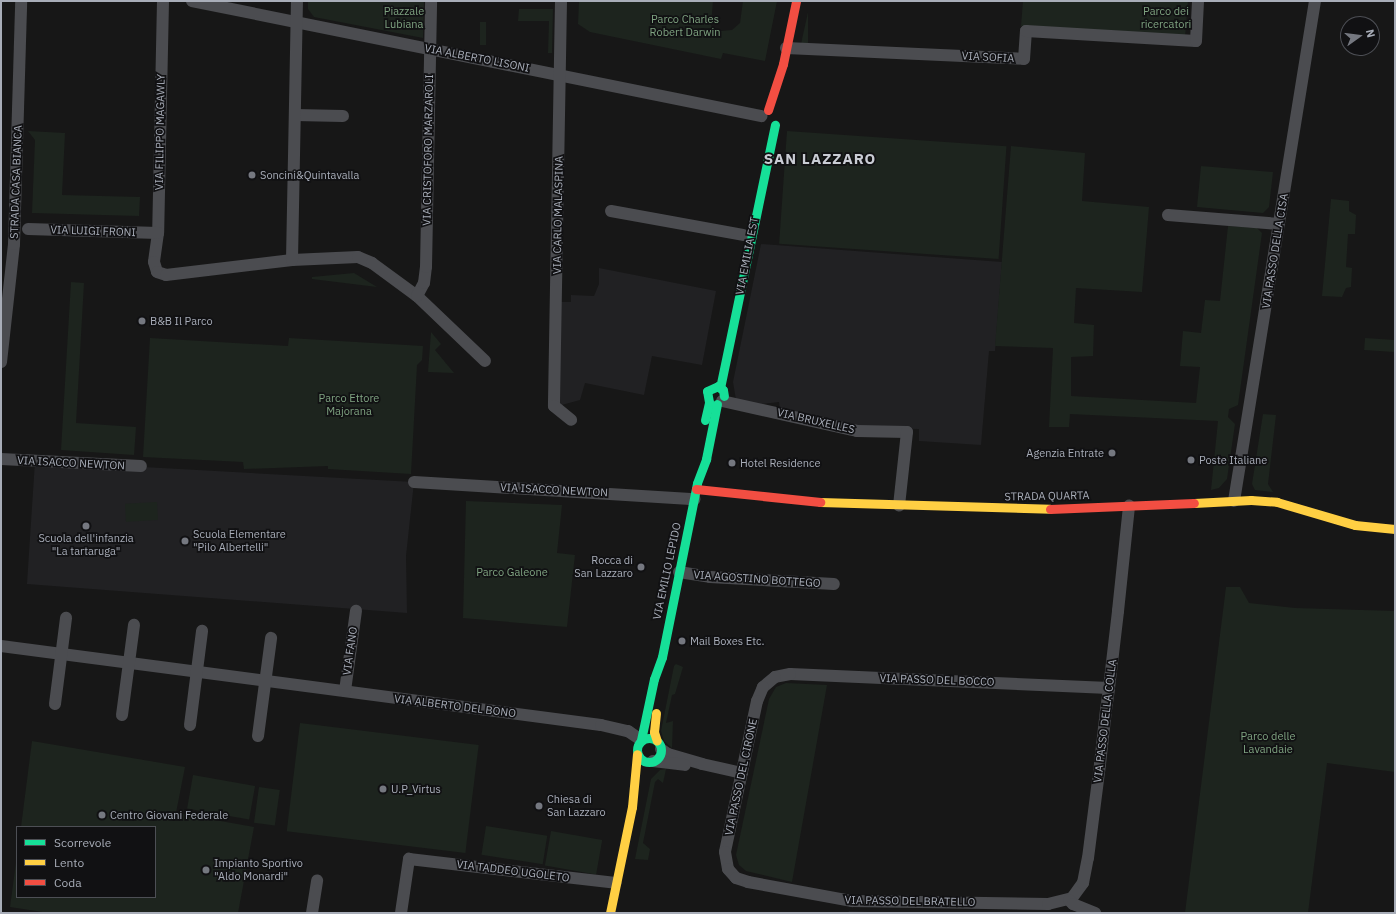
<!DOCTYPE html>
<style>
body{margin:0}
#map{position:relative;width:1396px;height:914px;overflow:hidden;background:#171717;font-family:"IBM Plex Sans",sans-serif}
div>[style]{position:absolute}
.built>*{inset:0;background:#212123}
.green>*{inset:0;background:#1d241e;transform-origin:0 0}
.street>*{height:12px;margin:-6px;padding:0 6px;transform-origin:6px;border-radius:6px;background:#4b4c50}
.fast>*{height:9px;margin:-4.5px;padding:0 4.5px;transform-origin:4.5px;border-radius:4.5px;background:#16e098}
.fast>.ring{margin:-4.5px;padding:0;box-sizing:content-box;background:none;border:9px solid #16e098;border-radius:50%}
.slow>*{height:9px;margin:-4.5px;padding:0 4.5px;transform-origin:4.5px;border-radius:4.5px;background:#ffcf43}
.jam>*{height:9px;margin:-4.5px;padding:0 4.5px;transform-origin:4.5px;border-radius:4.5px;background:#f24e42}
.dots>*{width:11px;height:11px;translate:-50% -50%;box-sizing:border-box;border:2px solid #111113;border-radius:50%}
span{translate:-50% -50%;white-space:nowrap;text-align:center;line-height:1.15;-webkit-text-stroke:3.5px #111113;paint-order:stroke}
.park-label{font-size:11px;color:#7fa381}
.street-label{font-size:11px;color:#a8adb8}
.poi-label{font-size:11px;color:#a8adb8}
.left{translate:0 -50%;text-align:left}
.right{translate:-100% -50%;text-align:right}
.district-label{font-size:15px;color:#c9ccd4;font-weight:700;letter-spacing:1px}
.frame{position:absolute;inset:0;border:2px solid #a8adb8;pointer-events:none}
.legend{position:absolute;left:16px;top:826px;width:140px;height:72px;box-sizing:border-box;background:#111113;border:1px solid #4d4f55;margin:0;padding:5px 7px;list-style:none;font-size:12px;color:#a8adb8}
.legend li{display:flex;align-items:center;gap:8px;height:20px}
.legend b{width:20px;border:1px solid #4d4f55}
.north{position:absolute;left:1340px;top:16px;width:40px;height:40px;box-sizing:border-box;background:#111113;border:1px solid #4d4f55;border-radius:50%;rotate:76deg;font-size:11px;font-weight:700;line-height:16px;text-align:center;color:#a8adb8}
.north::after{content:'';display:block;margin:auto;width:14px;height:18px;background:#757880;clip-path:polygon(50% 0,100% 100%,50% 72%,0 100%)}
</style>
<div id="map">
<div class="built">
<div style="clip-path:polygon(761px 244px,1002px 262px,995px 351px,989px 351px,981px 445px,919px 441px,919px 429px,857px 428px,780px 411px,779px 402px,754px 405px,736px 400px,733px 382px)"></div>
<div style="clip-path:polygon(599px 268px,716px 291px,702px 365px,652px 356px,644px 395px,585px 383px,580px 400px,558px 406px,561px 302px,571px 302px,571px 295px,594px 296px,599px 284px)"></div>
<div style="clip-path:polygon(35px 461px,414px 482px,406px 556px,407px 613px,27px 584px)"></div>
<div style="clip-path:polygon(849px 911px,869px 912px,1082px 913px,848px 913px)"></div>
</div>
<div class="green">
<div style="clip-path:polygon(308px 1px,424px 1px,423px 38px,314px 17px,308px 9px)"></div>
<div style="clip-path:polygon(579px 1px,713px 1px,711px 25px,712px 28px,721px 31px,732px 30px,740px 23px,743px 1px,777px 1px,765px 61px,723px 53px,721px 59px,590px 32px,578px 24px)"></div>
<div style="clip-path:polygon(1023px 1px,1188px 1px,1185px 37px,1021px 26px)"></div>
<div style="clip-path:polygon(519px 9px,553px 9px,552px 53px,548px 53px,549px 21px,518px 21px)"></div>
<div style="clip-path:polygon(808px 12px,808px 44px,801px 44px)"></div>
<div style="left:480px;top:22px;width:6px;height:23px"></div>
<div style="clip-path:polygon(28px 131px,65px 133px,62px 195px,140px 197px,139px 216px,32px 213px,35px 140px)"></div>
<div style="left:787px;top:131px;width:220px;height:113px;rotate:4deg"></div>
<div style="clip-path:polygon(1011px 146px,1085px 153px,1082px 201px,1149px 207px,1142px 292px,1076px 288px,1074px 323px,1094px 325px,1093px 356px,1071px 357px,1071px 396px,1196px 403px,1200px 367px,1180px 366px,1183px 331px,1201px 333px,1205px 300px,1220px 301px,1228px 226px,1257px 228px,1262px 233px,1238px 405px,1229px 409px,1228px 417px,1235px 424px,1227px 479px,1219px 488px,1211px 490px,1218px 421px,1070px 414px,1069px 427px,1049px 427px,1053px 348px,995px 346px)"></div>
<div style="clip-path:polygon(1201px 166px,1273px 172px,1269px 207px,1263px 213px,1197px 207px)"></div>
<div style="clip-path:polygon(1331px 199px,1349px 201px,1349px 211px,1356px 215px,1355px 234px,1348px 234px,1346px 267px,1352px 268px,1351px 287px,1346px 288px,1342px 297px,1322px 296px)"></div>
<div style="clip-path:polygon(354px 273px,377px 287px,312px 279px,312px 277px)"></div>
<div style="clip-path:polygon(71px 282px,84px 283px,76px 423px,136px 427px,134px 455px,61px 450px)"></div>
<div style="clip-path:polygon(431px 332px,441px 344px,435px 350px,454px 373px,428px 372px)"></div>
<div style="clip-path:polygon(150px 338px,288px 346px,289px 338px,423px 346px,422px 360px,417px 365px,411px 474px,328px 469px,328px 466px,244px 469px,243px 462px,143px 457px)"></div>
<div style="left:1365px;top:338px;width:30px;height:12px;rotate:4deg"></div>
<div style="clip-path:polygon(1263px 414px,1276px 415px,1268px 484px,1273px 492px,1255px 490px,1252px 484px)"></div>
<div style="clip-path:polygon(466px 501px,562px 505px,557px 553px,575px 555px,567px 627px,463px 618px)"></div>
<div style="left:157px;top:502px;width:18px;height:32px;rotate:87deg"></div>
<div style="clip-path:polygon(1226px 587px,1240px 587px,1249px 603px,1295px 608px,1395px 611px,1395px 772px,1327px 763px,1308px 913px,1185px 913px)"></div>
<div style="clip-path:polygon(676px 664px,683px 667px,675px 694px,672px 695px,666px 723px,673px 721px,672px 748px,664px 741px,661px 731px,674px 666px)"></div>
<div style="clip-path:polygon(786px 683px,827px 685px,792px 882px,746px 871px,739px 865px,736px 855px,769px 699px,776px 687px)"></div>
<div style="left:300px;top:723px;width:180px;height:109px;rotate:7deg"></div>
<div style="clip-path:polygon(32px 741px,185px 767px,176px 813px,254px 827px,238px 913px,49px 913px,10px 907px,17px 855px,17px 897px,155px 897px,155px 827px,21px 827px)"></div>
<div style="clip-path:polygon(666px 769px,663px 783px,658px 779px,655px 782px,643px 843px,650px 849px,648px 860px,635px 859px,651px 779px,660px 770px)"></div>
<div style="left:193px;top:775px;width:63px;height:34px;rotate:10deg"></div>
<div style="left:259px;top:787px;width:21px;height:36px;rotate:8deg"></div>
<div style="left:486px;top:826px;width:62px;height:29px;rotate:9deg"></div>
<div style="left:551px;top:831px;width:52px;height:35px;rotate:10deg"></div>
</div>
<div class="street">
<div style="left:163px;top:1px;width:232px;rotate:91.2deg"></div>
<div style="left:158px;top:233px;width:29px;rotate:98deg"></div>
<div style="left:154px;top:262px;width:10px;rotate:73deg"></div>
<div style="left:157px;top:272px;width:9px;rotate:18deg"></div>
<div style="left:166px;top:275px;width:127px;rotate:-6.8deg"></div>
<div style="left:292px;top:260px;width:66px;rotate:-2.6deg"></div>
<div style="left:358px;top:257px;width:15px;rotate:23deg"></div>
<div style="left:372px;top:263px;width:56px;rotate:36.3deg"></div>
<div style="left:417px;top:296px;width:94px;rotate:43.7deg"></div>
<div style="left:192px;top:1px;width:581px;rotate:11.43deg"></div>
<div style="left:561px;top:1px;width:405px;rotate:91deg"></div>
<div style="left:554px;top:406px;width:22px;rotate:39deg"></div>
<div style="left:786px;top:48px;width:238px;rotate:2.6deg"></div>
<div style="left:1024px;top:59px;width:28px;rotate:-86deg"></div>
<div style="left:1026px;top:31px;width:170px;rotate:3.4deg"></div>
<div style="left:1196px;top:41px;width:40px;rotate:-87.1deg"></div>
<div style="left:295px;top:115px;width:48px;rotate:1.2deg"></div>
<div style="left:611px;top:211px;width:134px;rotate:10.3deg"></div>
<div style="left:1168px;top:215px;width:111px;rotate:4.6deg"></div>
<div style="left:28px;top:229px;width:130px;rotate:1.8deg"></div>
<div style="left:292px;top:260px;width:259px;rotate:-88.9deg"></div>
<div style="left:417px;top:296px;width:15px;rotate:-62deg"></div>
<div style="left:424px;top:283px;width:16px;rotate:-83deg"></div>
<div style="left:426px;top:267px;width:266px;rotate:-88.9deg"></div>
<div style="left:1px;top:362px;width:119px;rotate:-83.7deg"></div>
<div style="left:14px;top:244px;width:243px;rotate:-88.3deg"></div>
<div style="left:722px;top:401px;width:138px;rotate:12.5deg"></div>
<div style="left:857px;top:431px;width:50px;rotate:1.1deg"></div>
<div style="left:907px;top:432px;width:74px;rotate:96.2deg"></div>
<div style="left:1px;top:459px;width:140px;rotate:2.9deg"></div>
<div style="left:414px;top:482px;width:281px;rotate:3.5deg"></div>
<div style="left:1234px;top:501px;width:507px;rotate:-80.8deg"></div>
<div style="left:679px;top:572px;width:31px;rotate:9deg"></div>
<div style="left:710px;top:577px;width:124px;rotate:3.2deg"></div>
<div style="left:1px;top:646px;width:605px;rotate:7.5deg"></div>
<div style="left:601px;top:725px;width:28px;rotate:13deg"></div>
<div style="left:628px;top:731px;width:16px;rotate:35deg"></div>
<div style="left:1109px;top:688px;width:319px;rotate:-177.5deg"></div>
<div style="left:790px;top:674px;width:15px;rotate:169deg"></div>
<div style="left:775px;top:677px;width:16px;rotate:140deg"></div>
<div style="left:763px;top:687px;width:15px;rotate:113deg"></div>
<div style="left:757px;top:701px;width:154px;rotate:102deg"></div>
<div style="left:725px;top:852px;width:17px;rotate:80deg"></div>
<div style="left:728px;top:869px;width:12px;rotate:48deg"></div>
<div style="left:736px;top:878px;width:13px;rotate:18deg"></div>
<div style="left:748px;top:882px;width:106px;rotate:10.4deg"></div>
<div style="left:852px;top:901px;width:196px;rotate:0.9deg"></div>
<div style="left:1048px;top:904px;width:25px;rotate:-14deg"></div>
<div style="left:1072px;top:898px;width:19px;rotate:-54deg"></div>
<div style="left:1083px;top:883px;width:25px;rotate:-79deg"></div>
<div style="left:1088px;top:858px;width:95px;rotate:-82.7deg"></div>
<div style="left:1100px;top:764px;width:54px;rotate:-83.7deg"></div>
<div style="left:1106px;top:710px;width:22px;rotate:-82deg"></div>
<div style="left:1109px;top:688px;width:78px;rotate:-83.3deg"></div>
<div style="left:1118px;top:611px;width:106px;rotate:-84deg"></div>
<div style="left:345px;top:691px;width:81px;rotate:-82.2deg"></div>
<div style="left:55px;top:704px;width:87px;rotate:-82.7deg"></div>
<div style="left:122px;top:715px;width:91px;rotate:-82.4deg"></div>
<div style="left:190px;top:725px;width:95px;rotate:-82.7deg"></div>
<div style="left:258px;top:736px;width:99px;rotate:-82.4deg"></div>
<div style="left:661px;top:749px;width:9px;rotate:36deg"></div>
<div style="left:668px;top:754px;width:35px;rotate:16deg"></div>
<div style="left:702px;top:764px;width:41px;rotate:12.7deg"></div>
<div style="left:653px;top:761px;width:32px;rotate:7deg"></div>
<div style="left:1069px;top:900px;width:6px;rotate:45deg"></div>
<div style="left:1073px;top:904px;width:24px;rotate:22deg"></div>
<div style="left:312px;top:913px;width:33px;rotate:-81deg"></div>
<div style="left:401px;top:913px;width:55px;rotate:-81.6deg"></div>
<div style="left:409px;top:859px;width:208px;rotate:6.6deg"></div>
</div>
<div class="fast">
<div style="left:720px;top:388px;width:269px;rotate:-78.2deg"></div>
<div style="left:705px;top:420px;width:18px;rotate:-77deg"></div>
<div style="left:709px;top:402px;width:11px;rotate:-100deg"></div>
<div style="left:707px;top:391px;width:12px;rotate:-24deg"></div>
<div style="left:718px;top:386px;width:6px;rotate:39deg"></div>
<div style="left:723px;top:390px;width:6px;rotate:81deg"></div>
<div class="ring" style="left:637px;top:738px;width:15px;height:15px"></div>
<div style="left:641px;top:740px;width:62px;rotate:-78deg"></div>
<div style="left:654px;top:679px;width:23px;rotate:-70deg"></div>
<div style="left:662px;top:657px;width:177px;rotate:-78.6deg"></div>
<div style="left:697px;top:483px;width:26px;rotate:-69deg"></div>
<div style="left:706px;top:459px;width:56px;rotate:-78.7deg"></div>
</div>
<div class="slow">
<div style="left:820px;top:502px;width:230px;rotate:1.7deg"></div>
<div style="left:1194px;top:503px;width:57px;rotate:-3deg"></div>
<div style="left:1251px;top:500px;width:26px;rotate:4deg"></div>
<div style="left:1277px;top:502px;width:81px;rotate:16.4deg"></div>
<div style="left:1355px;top:525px;width:40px;rotate:5.7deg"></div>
<div style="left:656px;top:713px;width:19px;rotate:96deg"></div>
<div style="left:654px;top:732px;width:9px;rotate:72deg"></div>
<div style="left:610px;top:913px;width:108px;rotate:-78.3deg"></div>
<div style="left:632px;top:807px;width:53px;rotate:-84.6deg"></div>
</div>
<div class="jam">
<div style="left:768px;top:110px;width:48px;rotate:-71.9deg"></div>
<div style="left:783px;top:64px;width:64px;rotate:-78.3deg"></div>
<div style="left:696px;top:489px;width:125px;rotate:6deg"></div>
<div style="left:1050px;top:509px;width:144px;rotate:-2.4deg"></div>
</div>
<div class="dots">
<div style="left:252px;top:175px;background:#757880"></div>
<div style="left:142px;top:321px;background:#757880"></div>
<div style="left:1112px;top:453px;background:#757880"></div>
<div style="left:1191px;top:460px;background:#757880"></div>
<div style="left:732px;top:463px;background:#757880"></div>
<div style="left:86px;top:526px;background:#757880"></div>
<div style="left:185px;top:541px;background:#757880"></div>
<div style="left:641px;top:567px;background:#757880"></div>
<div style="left:682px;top:641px;background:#757880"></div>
<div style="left:383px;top:789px;background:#757880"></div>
<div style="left:539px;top:806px;background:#757880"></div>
<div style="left:102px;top:815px;background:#757880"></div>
<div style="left:206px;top:870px;background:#757880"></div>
</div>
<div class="park-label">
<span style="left:404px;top:18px">Piazzale<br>Lubiana</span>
<span style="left:1166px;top:18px">Parco dei<br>ricercatori</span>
<span style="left:685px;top:26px">Parco Charles<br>Robert Darwin</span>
<span style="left:349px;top:405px">Parco Ettore<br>Majorana</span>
<span style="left:512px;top:572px">Parco Galeone</span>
<span style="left:1268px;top:743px">Parco delle<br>Lavandaie</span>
</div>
<div class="street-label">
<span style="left:988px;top:57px;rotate:3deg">VIA SOFIA</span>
<span style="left:477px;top:58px;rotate:11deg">VIA ALBERTO LISONI</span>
<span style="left:160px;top:132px;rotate:-89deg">VIA FILIPPO MAGAWLY</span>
<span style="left:428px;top:150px;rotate:-89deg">VIA CRISTOFORO MARZAROLI</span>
<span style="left:16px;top:182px;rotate:-88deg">STRADA CASA BIANCA</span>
<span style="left:558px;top:215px;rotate:-89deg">VIA CARLO MALASPINA</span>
<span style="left:93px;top:231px;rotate:2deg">VIA LUIGI FRONI</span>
<span style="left:1275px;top:251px;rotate:-81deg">VIA PASSO DELLA CISA</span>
<span style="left:747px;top:256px;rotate:-79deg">VIA EMILIA EST</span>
<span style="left:816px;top:421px;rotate:13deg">VIA BRUXELLES</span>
<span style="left:71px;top:463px;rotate:3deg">VIA ISACCO NEWTON</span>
<span style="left:554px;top:490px;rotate:3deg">VIA ISACCO NEWTON</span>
<span style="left:1047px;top:496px;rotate:-1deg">STRADA QUARTA</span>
<span style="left:667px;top:571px;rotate:-78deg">VIA EMILIO LEPIDO</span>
<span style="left:757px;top:579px;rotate:4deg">VIA AGOSTINO BOTTEGO</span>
<span style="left:350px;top:651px;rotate:-82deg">VIA FANO</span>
<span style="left:937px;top:680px;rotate:2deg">VIA PASSO DEL BOCCO</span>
<span style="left:455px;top:706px;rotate:7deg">VIA ALBERTO DEL BONO</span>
<span style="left:1105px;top:721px;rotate:-83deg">VIA PASSO DELLA COLLA</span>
<span style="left:741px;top:777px;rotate:-78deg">VIA PASSO DEL CIRONE</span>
<span style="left:513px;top:871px;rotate:7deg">VIA TADDEO UGOLETO</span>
<span style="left:910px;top:901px;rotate:1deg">VIA PASSO DEL BRATELLO</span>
</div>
<div class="poi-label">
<span class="left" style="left:260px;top:175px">Soncini&amp;Quintavalla</span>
<span class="left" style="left:150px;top:321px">B&amp;B Il Parco</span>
<span class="right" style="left:1104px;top:453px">Agenzia Entrate</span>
<span class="left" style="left:1199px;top:460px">Poste Italiane</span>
<span class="left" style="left:740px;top:463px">Hotel Residence</span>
<span class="left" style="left:193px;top:541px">Scuola Elementare<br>"Pilo Albertelli"</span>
<span style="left:86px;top:545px">Scuola dell'infanzia<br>"La tartaruga"</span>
<span class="right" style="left:633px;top:567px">Rocca di<br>San Lazzaro</span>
<span class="left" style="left:690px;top:641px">Mail Boxes Etc.</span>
<span class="left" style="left:391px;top:789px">U.P_Virtus</span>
<span class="left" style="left:547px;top:806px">Chiesa di<br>San Lazzaro</span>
<span class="left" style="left:110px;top:815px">Centro Giovani Federale</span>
<span class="left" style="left:214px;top:870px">Impianto Sportivo<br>"Aldo Monardi"</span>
</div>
<div class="district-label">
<span style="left:820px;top:159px">SAN LAZZARO</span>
</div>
<div class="frame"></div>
<ul class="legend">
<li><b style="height:5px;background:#16e098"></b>Scorrevole</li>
<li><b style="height:5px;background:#ffcf43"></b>Lento</li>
<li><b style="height:5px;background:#f24e42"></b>Coda</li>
</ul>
<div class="north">N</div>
</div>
